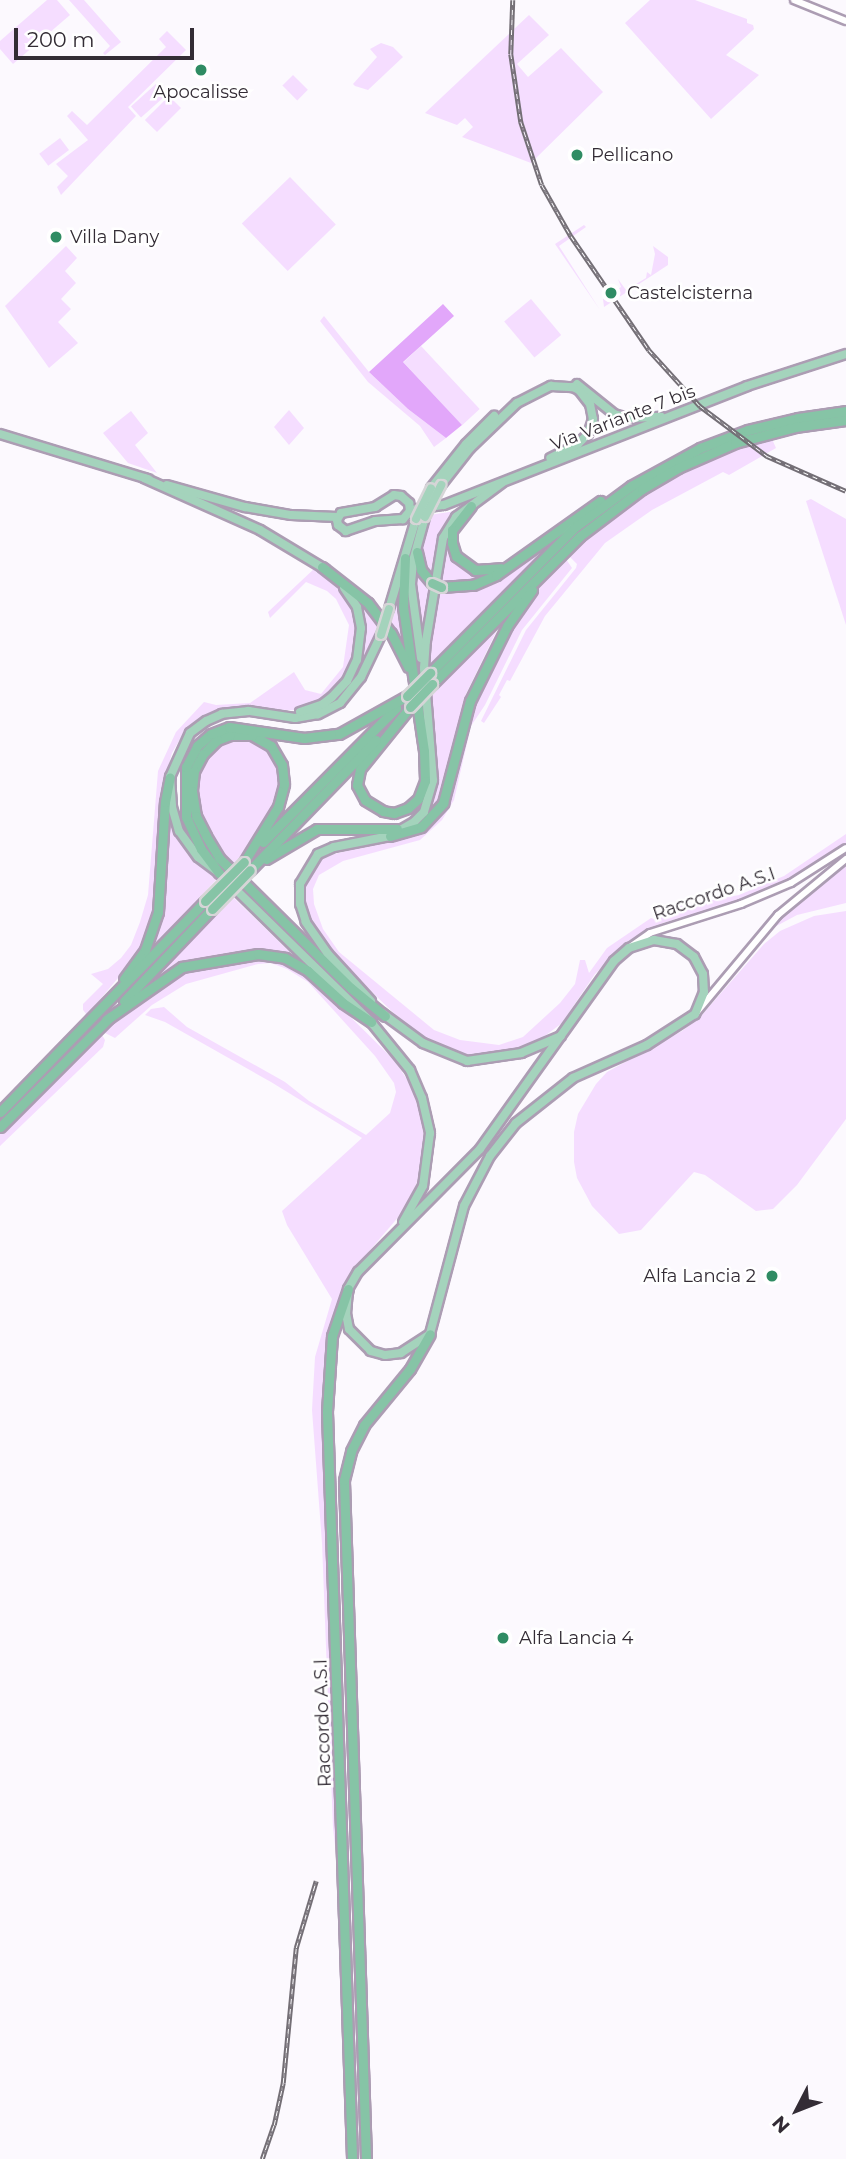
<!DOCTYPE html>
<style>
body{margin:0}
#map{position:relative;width:846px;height:2159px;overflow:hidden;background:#fcf9fe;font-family:Montserrat,sans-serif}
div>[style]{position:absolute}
.green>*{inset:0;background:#f5ddff;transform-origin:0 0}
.forest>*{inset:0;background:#e2a7fa}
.roads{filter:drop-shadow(2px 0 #ac9db3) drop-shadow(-2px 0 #ac9db3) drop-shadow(0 2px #ac9db3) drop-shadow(0 -2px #ac9db3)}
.tertiary>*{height:6px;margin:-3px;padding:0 3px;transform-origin:3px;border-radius:3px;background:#fff}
.primary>*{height:8px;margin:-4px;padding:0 4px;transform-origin:4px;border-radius:4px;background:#a4d3bc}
.trunk>*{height:9px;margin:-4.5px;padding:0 4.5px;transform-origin:4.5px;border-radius:4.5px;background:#86c4a6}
.rail>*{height:4.5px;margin-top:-2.25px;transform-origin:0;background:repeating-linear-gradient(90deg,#fff 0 5px,#746f76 0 10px);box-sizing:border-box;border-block:2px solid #746f76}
.bridges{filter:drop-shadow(2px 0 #d6d5d7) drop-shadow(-2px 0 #d6d5d7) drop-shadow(0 2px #d6d5d7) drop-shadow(0 -2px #d6d5d7)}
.primary-bridge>*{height:8px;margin:-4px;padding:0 4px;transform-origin:4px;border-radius:4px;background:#a4d3bc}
.trunk-bridge>*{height:9px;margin:-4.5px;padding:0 4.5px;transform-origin:4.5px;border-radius:4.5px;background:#86c4a6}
.dots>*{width:19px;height:19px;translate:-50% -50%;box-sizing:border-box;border:4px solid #fff;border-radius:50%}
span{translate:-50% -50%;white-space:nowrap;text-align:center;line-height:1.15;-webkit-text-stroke:5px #fff;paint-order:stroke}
.poi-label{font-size:18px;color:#332c35}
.left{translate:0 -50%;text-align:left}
.right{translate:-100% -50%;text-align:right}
.street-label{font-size:18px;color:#332c35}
.north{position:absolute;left:762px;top:2075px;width:70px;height:70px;-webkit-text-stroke:5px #fff;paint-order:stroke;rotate:228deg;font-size:19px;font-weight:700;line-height:28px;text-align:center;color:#332c35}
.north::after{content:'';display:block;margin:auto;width:24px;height:32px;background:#332c35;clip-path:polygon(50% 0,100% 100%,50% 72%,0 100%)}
.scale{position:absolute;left:14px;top:28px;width:180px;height:32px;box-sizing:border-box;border:4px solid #332c35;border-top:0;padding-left:9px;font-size:21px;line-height:24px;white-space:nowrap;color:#332c35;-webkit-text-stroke:5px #fff;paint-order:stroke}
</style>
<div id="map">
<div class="green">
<div style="clip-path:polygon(47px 0,57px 0,70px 15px,13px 64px,0 49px,0 41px)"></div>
<div style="clip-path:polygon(69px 0,84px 0,121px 42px,105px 55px,103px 53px,110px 46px)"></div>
<div style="clip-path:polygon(650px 0,695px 0,747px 19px,747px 23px,753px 25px,754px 29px,726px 55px,759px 75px,711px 119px,625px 23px)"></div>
<div style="clip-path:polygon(529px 15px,549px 35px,517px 64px,528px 77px,561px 48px,603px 92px,531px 163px,462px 137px,473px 127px,465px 118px,457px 125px,425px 113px)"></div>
<div style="clip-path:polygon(167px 31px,186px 50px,128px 107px,136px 116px,61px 195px,57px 187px,68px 176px,56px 164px,88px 140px,67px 116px,72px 111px,87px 125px,166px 47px,159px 39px)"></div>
<div style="clip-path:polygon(381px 43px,393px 47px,403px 57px,368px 90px,355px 86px,353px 84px,377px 57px,370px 49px)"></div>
<div style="left:293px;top:75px;width:21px;height:15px;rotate:45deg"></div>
<div style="left:157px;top:83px;width:15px;height:35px;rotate:48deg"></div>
<div style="left:169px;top:96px;width:17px;height:34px;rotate:45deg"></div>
<div style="left:60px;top:138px;width:15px;height:26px;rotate:53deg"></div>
<div style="left:290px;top:177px;width:66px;height:67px;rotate:46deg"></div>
<div style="clip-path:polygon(584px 225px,586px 227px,559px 246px,600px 310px,555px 244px)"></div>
<div style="clip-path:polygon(66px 246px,77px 258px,65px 271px,76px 283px,61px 299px,71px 309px,58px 322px,78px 343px,49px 368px,5px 306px)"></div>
<div style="clip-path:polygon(653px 246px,668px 257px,668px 265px,604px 307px,603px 299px,621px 287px,618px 279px,626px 290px,646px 278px,647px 272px,651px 275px,655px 254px)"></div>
<div style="left:531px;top:299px;width:47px;height:35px;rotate:50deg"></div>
<div style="clip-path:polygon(324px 316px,369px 372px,408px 409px,446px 438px,434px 447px,420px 426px,368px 382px,320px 321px)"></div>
<div style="left:421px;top:346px;width:86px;height:24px;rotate:47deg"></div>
<div style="clip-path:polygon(289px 410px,304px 428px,289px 445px,274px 427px)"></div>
<div style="clip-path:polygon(131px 411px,148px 433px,135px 445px,157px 473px,128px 463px,103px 433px)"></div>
<div style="clip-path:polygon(772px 439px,776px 448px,729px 475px,723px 472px,652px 510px,605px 543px,545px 616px,510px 681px,507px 680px,499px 695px,501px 697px,484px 723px,481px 721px,526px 630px,576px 568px,577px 564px,568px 555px,573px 550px,655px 488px,719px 456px)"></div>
<div style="clip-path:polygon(811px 499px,846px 519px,846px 625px,806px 501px)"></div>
<div style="clip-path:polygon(456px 511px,441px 535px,433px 579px,427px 575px,418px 554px,429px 515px)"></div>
<div style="clip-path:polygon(417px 528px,410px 560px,410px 606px,420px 674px,416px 678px,407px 625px,407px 565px)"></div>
<div style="clip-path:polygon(563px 531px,506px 589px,428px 666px,428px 643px,438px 589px,493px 580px)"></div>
<div style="clip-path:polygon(447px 537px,450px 553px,460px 565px,478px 574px,493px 573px,469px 582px,437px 581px)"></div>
<div style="clip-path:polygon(566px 559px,572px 568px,522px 630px,485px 705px,471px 726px,454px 800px,442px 820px,420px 840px,343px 861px,319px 875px,313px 889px,314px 904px,323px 929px,339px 952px,434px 1030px,460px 1040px,499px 1045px,523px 1037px,560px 1003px,575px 984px,580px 960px,585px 960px,589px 973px,607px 948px,651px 918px,657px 920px,680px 906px,739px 895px,784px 876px,846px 834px,846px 843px,788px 881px,748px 899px,663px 923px,626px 944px,595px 974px,562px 1023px,533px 1045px,514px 1052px,481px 1057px,454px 1054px,411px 1030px,337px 958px,309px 918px,303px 897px,304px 881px,322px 857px,403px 837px,437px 815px,465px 721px,507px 631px,543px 581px)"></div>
<div style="clip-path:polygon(315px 568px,345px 594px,353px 609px,357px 627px,356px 652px,350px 670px,338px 687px,315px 705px,293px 710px,224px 709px,202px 718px,183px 734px,172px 753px,164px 783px,153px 919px,144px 943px,134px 959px,87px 1015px,83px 1010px,83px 1004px,103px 984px,91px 974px,108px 969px,121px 958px,131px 945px,140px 922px,148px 895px,158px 771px,176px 732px,204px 702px,216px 705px,250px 703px,294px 672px,305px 690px,321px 694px,343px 667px,349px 625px,336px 599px,327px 591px,306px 582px,270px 618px,268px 612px)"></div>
<div style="clip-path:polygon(415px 572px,432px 586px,422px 646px,414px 586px)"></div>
<div style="clip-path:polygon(399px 587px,400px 619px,407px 656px,388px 621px)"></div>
<div style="clip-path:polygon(351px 593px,380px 625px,365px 665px,344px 695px,329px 706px,362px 653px,363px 626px)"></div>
<div style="clip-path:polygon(501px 622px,466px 694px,440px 800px,422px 821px,430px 807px,430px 694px)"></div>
<div style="clip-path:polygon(230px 738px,251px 738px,268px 748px,278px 763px,281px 782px,279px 797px,253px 843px,231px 867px,218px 852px,201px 820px,195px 797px,201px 761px,214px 745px)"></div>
<div style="clip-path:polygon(167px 820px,187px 849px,216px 880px,141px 960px,148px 947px)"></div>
<div style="clip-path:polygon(846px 863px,846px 903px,797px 915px,769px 930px,783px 914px)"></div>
<div style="clip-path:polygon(233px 897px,296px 958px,250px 951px,200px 959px,158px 974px)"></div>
<div style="clip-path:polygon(846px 911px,846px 1119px,797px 1185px,773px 1209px,756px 1211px,705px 1175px,694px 1172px,641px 1230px,619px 1234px,592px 1206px,577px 1178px,574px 1162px,574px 1132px,578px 1114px,596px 1084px,607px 1072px,682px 1031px,700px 1017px,764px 944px,780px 931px,814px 916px)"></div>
<div style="clip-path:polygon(256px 957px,283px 961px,307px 974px,395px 1061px,412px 1087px,421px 1116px,424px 1139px,418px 1180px,406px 1208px,360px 1262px,343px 1290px,332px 1317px,324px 1364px,340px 1889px,333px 1828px,322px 1543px,312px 1410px,315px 1357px,332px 1299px,287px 1225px,282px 1211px,362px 1138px,271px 1082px,165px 1022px,145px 1015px,151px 1009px,164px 1007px,187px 1027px,285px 1082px,309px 1101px,366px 1135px,390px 1113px,396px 1092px,394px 1083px,375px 1056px,308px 982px,287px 969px,271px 963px,258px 964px,186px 984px,152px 1005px,115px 1038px,105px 1033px,102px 1035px,105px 1040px,103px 1047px,0 1146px,0 1132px,86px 1046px,143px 996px,176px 973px,201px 965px)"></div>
</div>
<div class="forest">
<div style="clip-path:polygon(443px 304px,454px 316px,403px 362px,462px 425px,446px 438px,408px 409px,369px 372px)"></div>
</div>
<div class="roads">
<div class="tertiary">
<div style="left:794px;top:0;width:56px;rotate:22deg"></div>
<div style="left:630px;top:947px;width:24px;rotate:-35deg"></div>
<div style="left:650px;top:933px;width:96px;rotate:-17.7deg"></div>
<div style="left:741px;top:904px;width:54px;rotate:-22.8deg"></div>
<div style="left:791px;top:883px;width:65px;rotate:-32.5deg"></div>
<div style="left:696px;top:1013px;width:128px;rotate:-50.1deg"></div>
<div style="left:778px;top:915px;width:88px;rotate:-39.5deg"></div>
</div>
<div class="primary">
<div style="left:577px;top:384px;width:48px;rotate:39deg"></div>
<div style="left:614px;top:414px;width:15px;rotate:16deg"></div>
<div style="left:628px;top:418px;width:33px;rotate:-2deg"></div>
<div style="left:0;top:434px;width:155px;rotate:16.9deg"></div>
<div style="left:144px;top:478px;width:127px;rotate:24.1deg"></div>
<div style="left:260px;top:530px;width:76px;rotate:31deg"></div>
<div style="left:167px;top:485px;width:81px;rotate:15.8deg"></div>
<div style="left:245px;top:507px;width:47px;rotate:9.9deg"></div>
<div style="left:291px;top:515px;width:46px;rotate:2.5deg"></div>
<div style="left:441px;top:485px;width:47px;rotate:-51.9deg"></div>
<div style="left:470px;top:448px;width:65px;rotate:-43.8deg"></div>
<div style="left:517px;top:403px;width:38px;rotate:-27deg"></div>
<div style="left:551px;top:386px;width:22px;rotate:3deg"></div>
<div style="left:573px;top:387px;width:7px;rotate:27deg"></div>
<div style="left:579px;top:390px;width:18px;rotate:52deg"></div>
<div style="left:590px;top:404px;width:15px;rotate:79deg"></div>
<div style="left:593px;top:419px;width:16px;rotate:108deg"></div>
<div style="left:588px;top:434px;width:14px;rotate:135deg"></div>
<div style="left:578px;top:444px;width:31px;rotate:153deg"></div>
<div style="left:431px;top:488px;width:56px;rotate:-51.5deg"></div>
<div style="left:466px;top:444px;width:40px;rotate:-45deg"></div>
<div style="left:394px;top:495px;width:7px;rotate:8deg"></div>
<div style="left:401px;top:496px;width:11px;rotate:41deg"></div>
<div style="left:409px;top:503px;width:8px;rotate:83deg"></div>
<div style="left:410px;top:511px;width:11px;rotate:131deg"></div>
<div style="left:403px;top:519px;width:28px;rotate:176deg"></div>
<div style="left:375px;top:521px;width:31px;rotate:161deg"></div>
<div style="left:346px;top:531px;width:10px;rotate:-143deg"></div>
<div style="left:338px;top:525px;width:5px;rotate:-101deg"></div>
<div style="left:337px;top:520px;width:8px;rotate:-60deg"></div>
<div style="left:341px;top:513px;width:35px;rotate:-10deg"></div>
<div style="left:375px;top:507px;width:22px;rotate:-32deg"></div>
<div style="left:411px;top:510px;width:33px;rotate:-9deg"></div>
<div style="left:444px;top:505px;width:326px;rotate:-21.4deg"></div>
<div style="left:747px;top:386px;width:104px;rotate:-17.9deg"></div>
<div style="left:389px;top:609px;width:94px;rotate:-73.3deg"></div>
<div style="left:381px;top:635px;width:47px;rotate:115.5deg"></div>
<div style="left:361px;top:677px;width:33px;rotate:129deg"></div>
<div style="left:340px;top:703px;width:25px;rotate:153deg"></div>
<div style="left:318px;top:714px;width:23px;rotate:170deg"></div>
<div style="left:295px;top:718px;width:47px;rotate:-171.3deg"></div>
<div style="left:249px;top:711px;width:27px;rotate:174deg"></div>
<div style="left:222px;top:714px;width:17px;rotate:156deg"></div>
<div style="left:206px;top:721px;width:20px;rotate:143deg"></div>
<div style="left:190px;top:733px;width:48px;rotate:114.4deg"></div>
<div style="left:170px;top:777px;width:30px;rotate:86deg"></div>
<div style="left:172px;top:807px;width:25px;rotate:74deg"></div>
<div style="left:179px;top:831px;width:32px;rotate:54deg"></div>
<div style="left:198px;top:857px;width:26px;rotate:37deg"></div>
<div style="left:219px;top:873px;width:213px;rotate:44.4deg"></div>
<div style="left:371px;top:1022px;width:62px;rotate:50.9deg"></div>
<div style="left:410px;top:1070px;width:30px;rotate:67deg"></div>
<div style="left:422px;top:1098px;width:36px;rotate:77deg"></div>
<div style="left:430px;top:1133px;width:53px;rotate:97.5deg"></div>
<div style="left:423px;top:1186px;width:41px;rotate:119.1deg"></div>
<div style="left:421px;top:658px;width:75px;rotate:-97.7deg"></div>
<div style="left:411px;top:584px;width:23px;rotate:-85deg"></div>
<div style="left:413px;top:561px;width:46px;rotate:-74.7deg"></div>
<div style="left:300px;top:712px;width:24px;rotate:-19deg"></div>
<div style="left:323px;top:704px;width:11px;rotate:-38deg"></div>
<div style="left:332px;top:697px;width:22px;rotate:-47deg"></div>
<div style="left:347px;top:681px;width:23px;rotate:-65deg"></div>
<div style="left:357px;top:660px;width:32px;rotate:-83deg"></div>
<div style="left:361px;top:628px;width:21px;rotate:-101deg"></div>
<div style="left:357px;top:607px;width:23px;rotate:-124deg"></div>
<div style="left:654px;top:940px;width:23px;rotate:10deg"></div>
<div style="left:677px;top:944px;width:21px;rotate:37deg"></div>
<div style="left:694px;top:957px;width:19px;rotate:62deg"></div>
<div style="left:703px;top:974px;width:18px;rotate:87deg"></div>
<div style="left:704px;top:992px;width:24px;rotate:112deg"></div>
<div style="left:695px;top:1014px;width:57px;rotate:147.1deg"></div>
<div style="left:647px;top:1045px;width:81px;rotate:156deg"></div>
<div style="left:573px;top:1078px;width:73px;rotate:141.7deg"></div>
<div style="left:516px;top:1123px;width:42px;rotate:128.2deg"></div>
<div style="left:490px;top:1156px;width:56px;rotate:117.5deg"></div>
<div style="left:464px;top:1206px;width:132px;rotate:104.9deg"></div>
<div style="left:430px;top:1334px;width:35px;rotate:147deg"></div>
<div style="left:401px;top:1353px;width:16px;rotate:173deg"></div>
<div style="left:385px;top:1355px;width:15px;rotate:-164deg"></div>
<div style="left:371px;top:1351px;width:31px;rotate:-135deg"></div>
<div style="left:349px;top:1329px;width:15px;rotate:-101deg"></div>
<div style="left:346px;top:1314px;width:25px;rotate:-85deg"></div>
<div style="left:348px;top:1289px;width:20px;rotate:-60deg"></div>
<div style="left:358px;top:1272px;width:173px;rotate:-45.2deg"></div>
<div style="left:480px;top:1149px;width:231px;rotate:-54.5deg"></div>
<div style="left:614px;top:961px;width:20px;rotate:-41deg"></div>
<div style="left:629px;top:948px;width:26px;rotate:-18deg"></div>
<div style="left:371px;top:1001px;width:64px;rotate:-132.5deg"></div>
<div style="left:328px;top:954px;width:39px;rotate:-125deg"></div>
<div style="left:306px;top:922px;width:19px;rotate:-108deg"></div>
<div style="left:300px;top:904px;width:20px;rotate:-90deg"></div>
<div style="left:300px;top:884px;width:35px;rotate:-59deg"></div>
<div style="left:318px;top:854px;width:17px;rotate:-24deg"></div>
<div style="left:334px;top:847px;width:57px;rotate:-11.1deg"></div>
<div style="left:390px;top:836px;width:28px;rotate:-30deg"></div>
<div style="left:414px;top:822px;width:14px;rotate:-45deg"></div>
<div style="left:424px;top:812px;width:33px;rotate:-74deg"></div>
<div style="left:433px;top:780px;width:112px;rotate:-94.6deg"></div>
<div style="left:424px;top:668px;width:27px;rotate:-86deg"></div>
<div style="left:426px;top:641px;width:104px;rotate:-80.6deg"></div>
<div style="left:443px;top:538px;width:25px;rotate:-58deg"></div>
<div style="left:456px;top:517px;width:57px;rotate:-36.5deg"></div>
<div style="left:382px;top:1013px;width:51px;rotate:36.2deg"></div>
<div style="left:423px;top:1043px;width:48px;rotate:22.2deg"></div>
<div style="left:467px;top:1061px;width:55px;rotate:-8.4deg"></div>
<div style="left:521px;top:1053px;width:43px;rotate:-23deg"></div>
</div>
<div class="trunk">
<div style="left:471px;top:506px;width:31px;rotate:128deg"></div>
<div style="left:452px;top:530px;width:13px;rotate:90deg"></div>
<div style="left:452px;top:543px;width:14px;rotate:73deg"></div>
<div style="left:456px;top:556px;width:24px;rotate:36deg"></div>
<div style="left:475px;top:570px;width:26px;rotate:-4deg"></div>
<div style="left:417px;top:552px;width:18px;rotate:77deg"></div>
<div style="left:421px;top:570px;width:17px;rotate:50deg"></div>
<div style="left:405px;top:558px;width:49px;rotate:92.3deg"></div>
<div style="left:403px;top:607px;width:146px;rotate:81.7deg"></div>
<div style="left:424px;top:751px;width:30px;rotate:88deg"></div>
<div style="left:425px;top:781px;width:19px;rotate:111deg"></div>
<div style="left:418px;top:799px;width:13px;rotate:138deg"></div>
<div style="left:408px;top:808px;width:15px;rotate:160deg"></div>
<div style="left:394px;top:813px;width:11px;rotate:-170deg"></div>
<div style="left:383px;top:811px;width:21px;rotate:-149deg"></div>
<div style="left:365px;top:800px;width:17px;rotate:-118deg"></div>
<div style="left:357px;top:785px;width:16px;rotate:-79deg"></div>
<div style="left:360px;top:769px;width:80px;rotate:-51.1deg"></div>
<div style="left:322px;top:567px;width:58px;rotate:38deg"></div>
<div style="left:368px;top:603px;width:38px;rotate:53deg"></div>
<div style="left:391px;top:633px;width:38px;rotate:63deg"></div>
<div style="left:441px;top:587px;width:32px;rotate:-4deg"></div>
<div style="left:473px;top:585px;width:25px;rotate:-23deg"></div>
<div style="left:496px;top:575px;width:128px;rotate:-35.4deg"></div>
<div style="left:430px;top:673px;width:204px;rotate:-45.2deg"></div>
<div style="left:574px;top:528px;width:71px;rotate:-36.4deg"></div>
<div style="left:631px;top:486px;width:79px;rotate:-28.8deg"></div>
<div style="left:700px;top:448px;width:51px;rotate:-20.6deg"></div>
<div style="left:748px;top:430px;width:51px;rotate:-13.5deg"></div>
<div style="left:798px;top:418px;width:49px;rotate:-8.3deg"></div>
<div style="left:432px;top:684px;width:209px;rotate:-45deg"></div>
<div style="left:580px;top:536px;width:78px;rotate:-37.2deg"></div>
<div style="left:642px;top:489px;width:42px;rotate:-30.3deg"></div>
<div style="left:678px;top:468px;width:62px;rotate:-23.7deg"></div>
<div style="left:735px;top:443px;width:62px;rotate:-14.9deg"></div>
<div style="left:795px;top:427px;width:51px;rotate:-7.8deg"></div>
<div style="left:390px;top:836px;width:32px;rotate:-16deg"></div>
<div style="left:421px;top:827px;width:33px;rotate:-47deg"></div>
<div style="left:443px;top:803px;width:106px;rotate:-75.2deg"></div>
<div style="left:470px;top:701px;width:84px;rotate:-63.7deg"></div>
<div style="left:507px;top:626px;width:44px;rotate:-55.2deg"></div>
<div style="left:263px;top:842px;width:189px;rotate:-45.2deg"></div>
<div style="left:266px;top:859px;width:59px;rotate:-30.5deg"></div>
<div style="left:317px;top:829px;width:80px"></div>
<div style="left:244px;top:862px;width:65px;rotate:-58.3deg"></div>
<div style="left:278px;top:807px;width:24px;rotate:-75deg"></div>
<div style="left:284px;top:784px;width:19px;rotate:-96deg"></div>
<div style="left:282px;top:765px;width:22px;rotate:-120deg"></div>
<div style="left:271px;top:746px;width:22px;rotate:-150deg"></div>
<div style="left:252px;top:735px;width:22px;rotate:180deg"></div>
<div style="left:230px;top:735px;width:14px;rotate:159deg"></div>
<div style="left:217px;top:740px;width:20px;rotate:135deg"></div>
<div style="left:203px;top:754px;width:19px;rotate:118deg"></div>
<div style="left:194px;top:771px;width:20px;rotate:96deg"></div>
<div style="left:192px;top:791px;width:25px;rotate:81deg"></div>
<div style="left:196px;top:816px;width:22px;rotate:63deg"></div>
<div style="left:206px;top:836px;width:26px;rotate:59deg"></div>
<div style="left:219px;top:858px;width:185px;rotate:44.6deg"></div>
<div style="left:351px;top:988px;width:44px;rotate:39.5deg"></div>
<div style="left:250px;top:870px;width:181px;rotate:-45.9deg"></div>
<div style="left:219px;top:873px;width:30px;rotate:-127deg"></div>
<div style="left:201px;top:849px;width:35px;rotate:-115deg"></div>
<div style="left:186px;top:817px;width:50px;rotate:-90deg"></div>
<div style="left:186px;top:767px;width:24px;rotate:-62deg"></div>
<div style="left:197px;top:746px;width:18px;rotate:-41deg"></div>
<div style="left:211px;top:734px;width:19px;rotate:-21deg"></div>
<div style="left:229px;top:727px;width:76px;rotate:8.3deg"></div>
<div style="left:304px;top:738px;width:35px;rotate:-7deg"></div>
<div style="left:339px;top:734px;width:78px;rotate:-29.2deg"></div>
<div style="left:124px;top:979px;width:36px;rotate:-54deg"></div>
<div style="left:145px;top:950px;width:40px;rotate:-71.1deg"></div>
<div style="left:158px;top:912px;width:110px;rotate:-86.4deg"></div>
<div style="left:165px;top:802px;width:25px;rotate:-79deg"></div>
<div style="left:124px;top:1001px;width:127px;rotate:-46.3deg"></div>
<div style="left:106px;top:1020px;width:93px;rotate:-34.9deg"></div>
<div style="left:182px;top:967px;width:77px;rotate:-9.7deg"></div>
<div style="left:258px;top:954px;width:27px;rotate:8deg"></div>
<div style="left:285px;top:958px;width:26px;rotate:29deg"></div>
<div style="left:308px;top:971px;width:47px;rotate:42.4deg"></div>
<div style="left:343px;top:1003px;width:34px;rotate:34deg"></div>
<div style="left:0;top:1112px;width:294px;rotate:-45.8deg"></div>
<div style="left:0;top:1127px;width:156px;rotate:-45deg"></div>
<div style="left:348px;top:1289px;width:50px;rotate:108.8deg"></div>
<div style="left:332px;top:1336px;width:76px;rotate:93.8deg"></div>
<div style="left:327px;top:1412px;width:747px;rotate:88.08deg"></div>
<div style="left:366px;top:2159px;width:679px;rotate:-91.86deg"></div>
<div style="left:344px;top:1480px;width:30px;rotate:-76deg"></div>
<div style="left:351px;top:1451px;width:29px;rotate:-63deg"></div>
<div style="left:364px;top:1425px;width:72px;rotate:-50.6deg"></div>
<div style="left:410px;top:1369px;width:40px;rotate:-60.3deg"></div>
</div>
</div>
<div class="rail">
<div style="left:513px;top:0;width:54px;rotate:92.1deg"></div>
<div style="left:511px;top:54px;width:69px;rotate:81.6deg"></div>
<div style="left:521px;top:122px;width:66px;rotate:71.6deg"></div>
<div style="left:542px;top:185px;width:59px;rotate:60.4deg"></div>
<div style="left:571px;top:236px;width:138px;rotate:55.6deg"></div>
<div style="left:649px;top:350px;width:76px;rotate:47.7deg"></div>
<div style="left:700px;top:406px;width:84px;rotate:36.7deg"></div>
<div style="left:767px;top:456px;width:86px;rotate:23.9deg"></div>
<div style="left:262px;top:2159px;width:36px;rotate:-71deg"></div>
<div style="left:274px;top:2125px;width:43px;rotate:-77.9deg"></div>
<div style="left:283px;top:2083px;width:136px;rotate:-84.5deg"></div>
<div style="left:296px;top:1948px;width:70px;rotate:-73.4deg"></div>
</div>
<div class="bridges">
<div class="primary-bridge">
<div style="left:425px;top:517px;width:36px;rotate:-63deg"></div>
<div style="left:416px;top:519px;width:34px;rotate:-64deg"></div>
<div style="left:381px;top:635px;width:27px;rotate:-73deg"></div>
</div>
<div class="trunk-bridge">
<div style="left:432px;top:583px;width:10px;rotate:24deg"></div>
<div style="left:407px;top:696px;width:33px;rotate:-45deg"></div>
<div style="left:410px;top:707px;width:32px;rotate:-46deg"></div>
<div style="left:205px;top:901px;width:55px;rotate:-45deg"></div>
<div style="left:212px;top:909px;width:54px;rotate:-45.7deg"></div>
</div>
</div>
<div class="dots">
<div style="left:201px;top:70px;background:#2f8c63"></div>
<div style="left:577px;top:155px;background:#2f8c63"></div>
<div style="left:56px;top:237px;background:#2f8c63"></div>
<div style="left:611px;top:293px;background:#2f8c63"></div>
<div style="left:772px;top:1276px;background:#2f8c63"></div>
<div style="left:503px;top:1638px;background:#2f8c63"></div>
</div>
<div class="poi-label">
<span style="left:201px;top:92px">Apocalisse</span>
<span class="left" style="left:591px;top:155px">Pellicano</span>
<span class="left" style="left:70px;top:237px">Villa Dany</span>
<span class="left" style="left:627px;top:293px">Castelcisterna</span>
<span class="right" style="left:756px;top:1276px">Alfa Lancia 2</span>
<span class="left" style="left:519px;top:1638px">Alfa Lancia 4</span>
</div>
<div class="street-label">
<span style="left:623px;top:418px;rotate:-21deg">Via Variante 7 bis</span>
<span style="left:714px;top:894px;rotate:-19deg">Raccordo A.S.I</span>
<span style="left:323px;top:1723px;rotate:-92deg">Raccordo A.S.I</span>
</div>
<div class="north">N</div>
<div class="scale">200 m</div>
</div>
